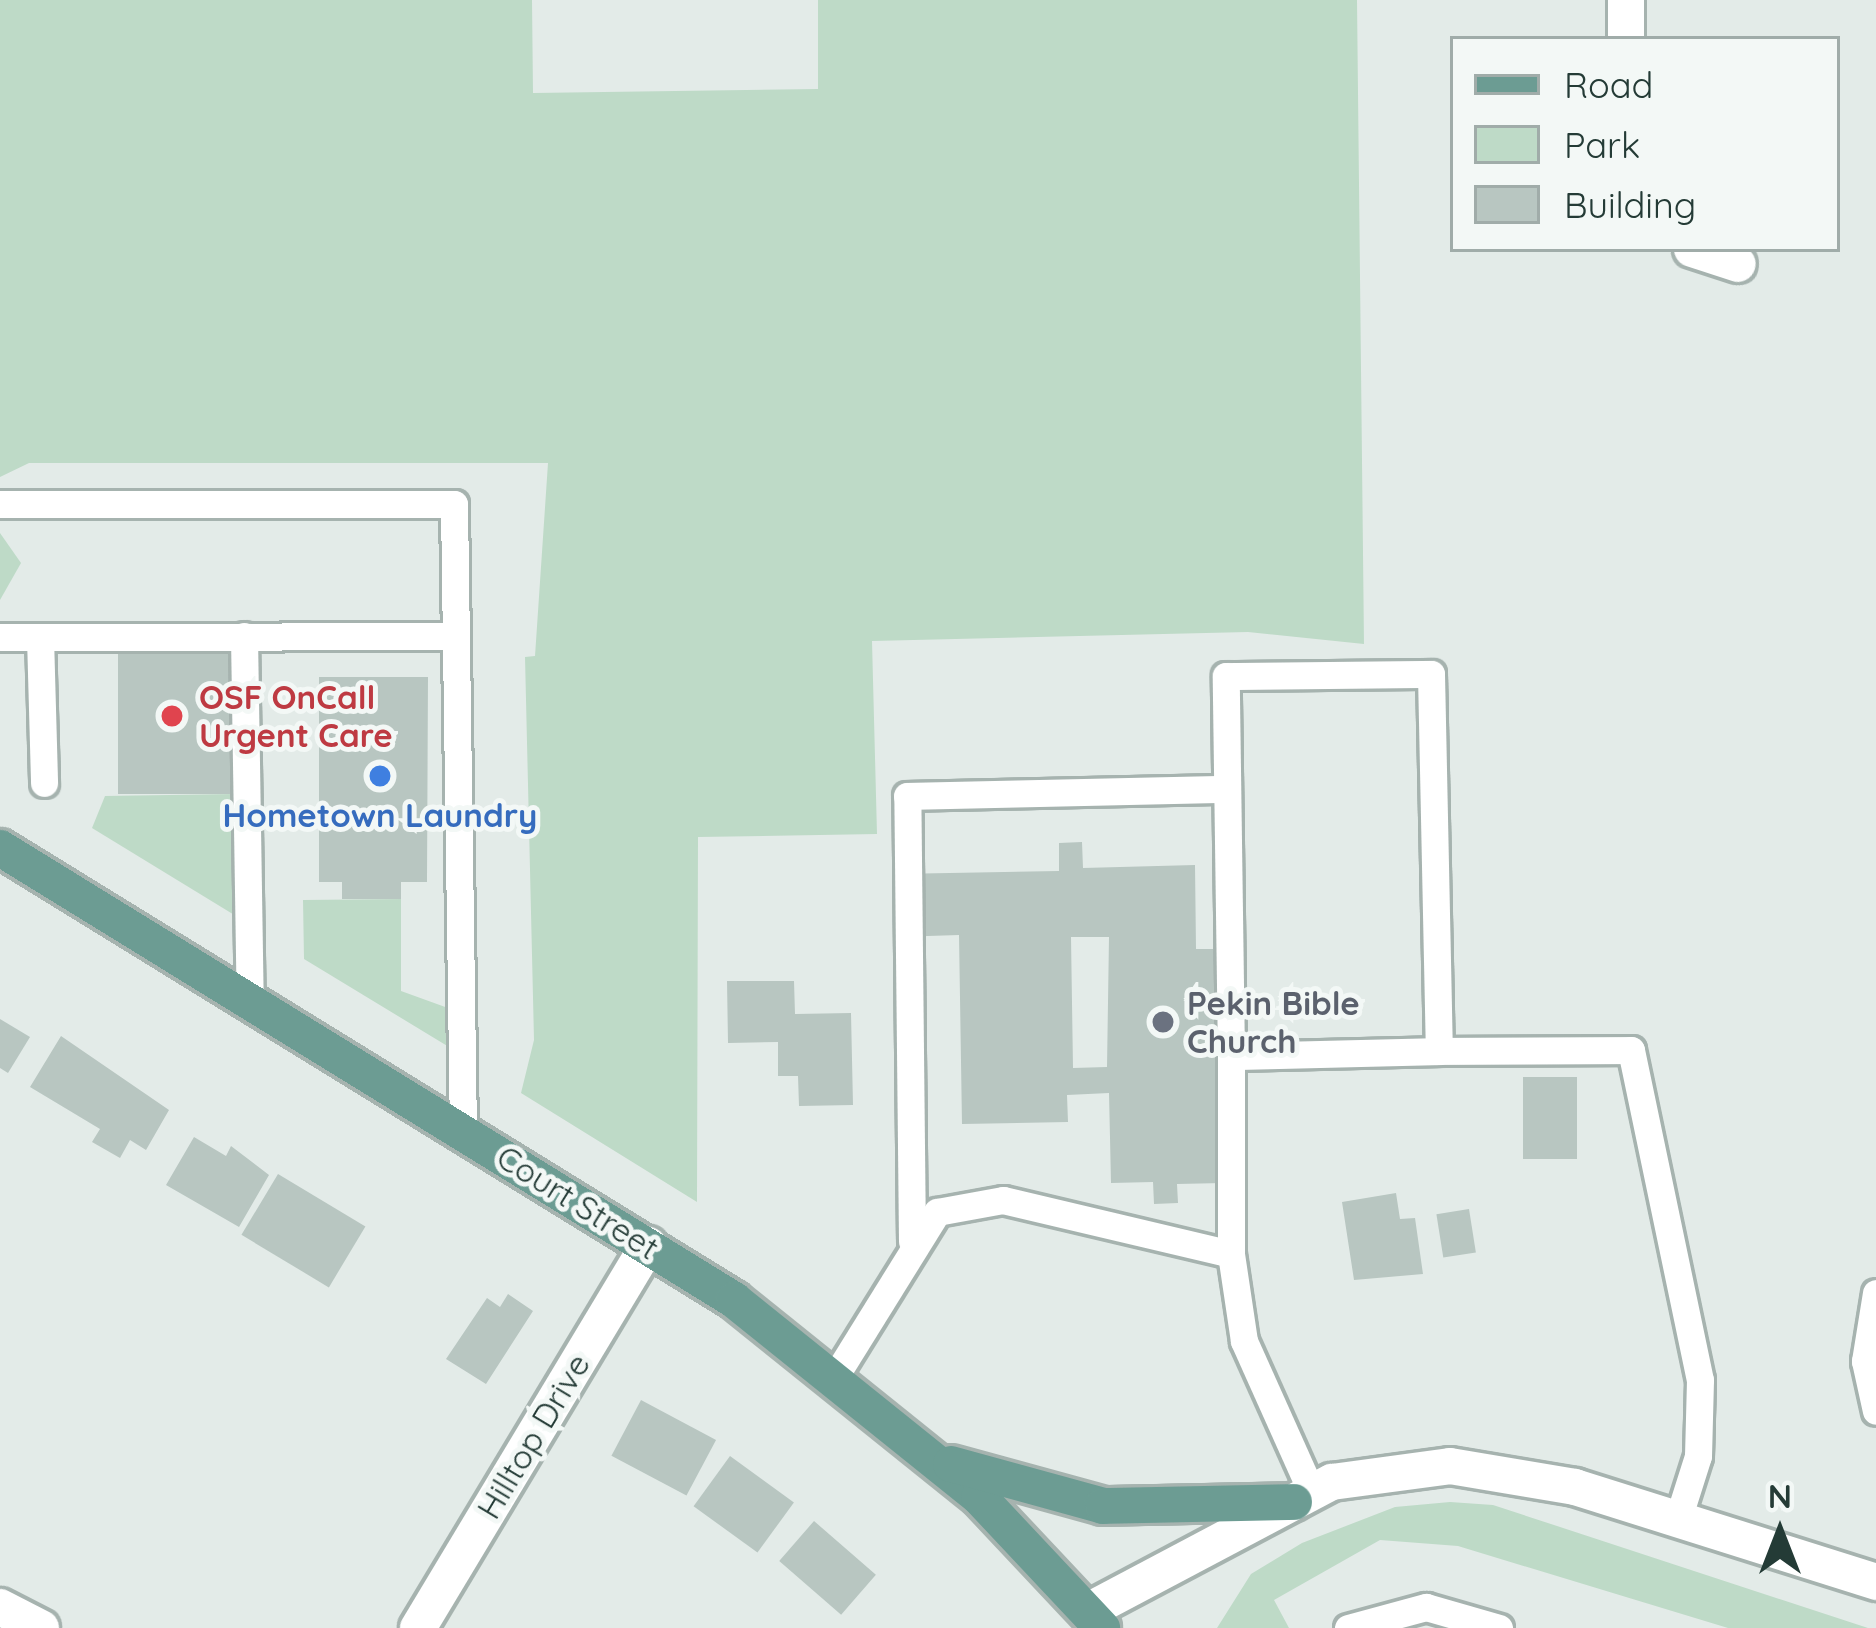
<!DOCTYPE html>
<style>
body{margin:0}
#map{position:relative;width:1876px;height:1628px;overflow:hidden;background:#e3ebe8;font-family:Quicksand,sans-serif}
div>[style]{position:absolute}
.green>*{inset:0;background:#bedac7}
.building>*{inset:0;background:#b8c6c1;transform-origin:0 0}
.roads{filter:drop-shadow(3px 0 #a6b3af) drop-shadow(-3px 0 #a6b3af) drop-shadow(0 3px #a6b3af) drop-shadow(0 -3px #a6b3af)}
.service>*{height:27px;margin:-13.5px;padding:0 13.5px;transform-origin:13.5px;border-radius:13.5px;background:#fff}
.minor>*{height:36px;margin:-18px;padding:0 18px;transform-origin:18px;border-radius:18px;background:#fff}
.tertiary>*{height:36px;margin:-18px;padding:0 18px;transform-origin:18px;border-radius:18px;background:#fff}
.primary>*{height:36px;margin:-18px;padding:0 18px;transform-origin:18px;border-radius:18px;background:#6c9c93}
.dots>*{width:33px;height:33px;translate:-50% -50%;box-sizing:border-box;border:6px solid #f3f8f6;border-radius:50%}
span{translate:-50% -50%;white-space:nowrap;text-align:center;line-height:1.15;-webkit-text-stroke:10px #f3f8f6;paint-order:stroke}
.health-label{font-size:33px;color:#be3a42;font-weight:700}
.left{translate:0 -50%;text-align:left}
.shop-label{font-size:33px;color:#366cbe;font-weight:700}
.worship-label{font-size:33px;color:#5b616d;font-weight:700}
.street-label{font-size:33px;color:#243b36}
.legend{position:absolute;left:1450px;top:36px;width:390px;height:216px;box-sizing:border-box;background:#f3f8f6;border:3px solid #a0aca9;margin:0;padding:15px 21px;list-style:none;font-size:36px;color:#243b36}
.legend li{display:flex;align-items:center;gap:24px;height:60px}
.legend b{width:60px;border:3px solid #a0aca9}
.north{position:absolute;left:1720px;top:1472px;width:120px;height:120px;-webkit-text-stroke:9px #f3f8f6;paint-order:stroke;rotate:0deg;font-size:33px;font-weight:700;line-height:48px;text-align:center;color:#243b36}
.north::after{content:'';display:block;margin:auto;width:42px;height:54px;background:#243b36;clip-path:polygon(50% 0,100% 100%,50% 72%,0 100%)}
</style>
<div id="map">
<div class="green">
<div style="clip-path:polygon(0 0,532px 0,533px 93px,818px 89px,818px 0,1357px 0,1364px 644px,1248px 632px,872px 641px,877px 834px,698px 837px,697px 1202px,521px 1093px,534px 1040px,525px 657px,535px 656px,548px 463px,29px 463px,0 477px)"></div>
<div style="clip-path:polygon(0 533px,21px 563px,0 600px)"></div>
<div style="clip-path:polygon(234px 794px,236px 916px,92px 828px,105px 796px)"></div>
<div style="clip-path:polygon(401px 899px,401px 991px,448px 1008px,449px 1047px,304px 959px,303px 900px)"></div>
<div style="clip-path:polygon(1450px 1502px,1493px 1505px,1868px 1628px,1728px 1628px,1458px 1546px,1380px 1540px,1274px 1600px,1289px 1628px,1217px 1628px,1251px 1574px,1302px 1543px,1395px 1507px)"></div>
</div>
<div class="building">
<div style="left:233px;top:652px;width:142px;height:115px;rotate:90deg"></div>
<div style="clip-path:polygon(319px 677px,428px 677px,427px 882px,401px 882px,401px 899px,342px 899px,342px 882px,319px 882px)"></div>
<div style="clip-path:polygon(evenodd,1082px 842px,1083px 868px,1195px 865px,1196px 949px,1213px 949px,1219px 972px,1223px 1183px,1177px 1184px,1178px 1203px,1154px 1204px,1153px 1182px,1111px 1183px,1109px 1093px,1067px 1095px,1068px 1122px,962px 1124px,959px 935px,896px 937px,895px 874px,1059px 871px,1059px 843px,1082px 842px,1071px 937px,1109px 937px,1107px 1067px,1073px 1068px,1071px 937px)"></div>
<div style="clip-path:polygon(727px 981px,794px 981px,795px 1014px,851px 1013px,853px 1105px,799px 1106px,798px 1076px,778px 1076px,778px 1042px,728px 1043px)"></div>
<div style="clip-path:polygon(0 1019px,30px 1037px,8px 1073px,0 1068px)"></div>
<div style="clip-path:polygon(61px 1036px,169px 1110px,146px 1150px,130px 1140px,120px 1158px,92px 1142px,100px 1129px,30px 1087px)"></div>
<div style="left:1523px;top:1077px;width:54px;height:82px"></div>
<div style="clip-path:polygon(194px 1137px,226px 1156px,231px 1146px,269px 1175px,239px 1227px,166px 1185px)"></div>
<div style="left:278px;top:1174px;width:102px;height:71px;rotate:31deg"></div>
<div style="clip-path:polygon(1396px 1193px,1400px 1219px,1415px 1218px,1423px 1274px,1354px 1280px,1342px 1202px)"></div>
<div style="left:1469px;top:1209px;width:44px;height:33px;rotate:81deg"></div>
<div style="clip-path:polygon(508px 1294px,533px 1311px,486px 1384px,446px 1359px,487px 1298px,500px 1307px)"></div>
<div style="left:641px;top:1400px;width:85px;height:63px;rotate:28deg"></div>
<div style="left:730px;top:1456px;width:79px;height:62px;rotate:36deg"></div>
<div style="left:814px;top:1521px;width:82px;height:53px;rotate:41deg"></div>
</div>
<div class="roads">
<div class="service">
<div style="left:0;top:504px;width:454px"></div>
<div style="left:454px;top:504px;width:627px;rotate:89.18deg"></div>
<div style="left:244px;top:636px;width:365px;rotate:89.1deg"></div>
<div style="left:0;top:637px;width:455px;rotate:-0.1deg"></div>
<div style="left:40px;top:637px;width:146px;rotate:88.4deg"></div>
<div style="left:1439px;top:1051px;width:192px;rotate:-0.3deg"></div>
<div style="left:1631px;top:1050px;width:337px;rotate:78.2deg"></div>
<div style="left:1700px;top:1380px;width:76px;rotate:91.5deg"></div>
<div style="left:1698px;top:1456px;width:66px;rotate:107.6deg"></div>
<div style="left:1231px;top:1056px;width:380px;rotate:-90.8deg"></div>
<div style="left:1226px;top:676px;width:205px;rotate:-0.6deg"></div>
<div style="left:1431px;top:674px;width:377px;rotate:88.8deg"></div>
<div style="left:1439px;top:1051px;width:208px;rotate:178.6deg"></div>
<div style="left:1231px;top:1056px;width:198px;rotate:90deg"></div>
<div style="left:1231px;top:1254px;width:88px;rotate:81.5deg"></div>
<div style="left:1244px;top:1341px;width:167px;rotate:65.9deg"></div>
<div style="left:912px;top:1241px;width:445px;rotate:-90.6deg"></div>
<div style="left:907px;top:796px;width:320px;rotate:-1.3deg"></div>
<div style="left:1876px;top:1293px;width:69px;rotate:99.2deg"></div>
<div style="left:1865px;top:1361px;width:51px;rotate:77.6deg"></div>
<div style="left:836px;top:1375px;width:192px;rotate:-58.2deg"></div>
<div style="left:937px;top:1212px;width:67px;rotate:-10.3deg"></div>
<div style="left:1003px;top:1200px;width:234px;rotate:13.3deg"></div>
<div style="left:1348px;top:1628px;width:81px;rotate:-15.1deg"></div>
<div style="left:1426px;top:1607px;width:76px;rotate:16deg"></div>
</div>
<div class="minor">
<div style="left:1626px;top:0;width:39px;rotate:90deg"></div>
<div style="left:1692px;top:249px;width:48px;rotate:18.1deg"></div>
<div style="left:0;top:1607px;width:46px;rotate:27.1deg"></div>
<div style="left:418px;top:1628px;width:447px;rotate:-59deg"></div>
</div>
<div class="tertiary">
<div style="left:1088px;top:1611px;width:276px;rotate:-27.9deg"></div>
<div style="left:1332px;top:1482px;width:119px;rotate:-7.7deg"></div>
<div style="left:1450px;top:1466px;width:127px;rotate:9.5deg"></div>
<div style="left:1575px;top:1487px;width:316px;rotate:17.5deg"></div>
</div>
<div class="primary">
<div style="left:0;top:848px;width:862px;rotate:31.62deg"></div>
<div style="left:734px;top:1300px;width:314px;rotate:38.8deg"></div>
<div style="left:979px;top:1497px;width:180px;rotate:46.8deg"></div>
<div style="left:951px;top:1464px;width:158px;rotate:15.4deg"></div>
<div style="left:1103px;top:1506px;width:191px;rotate:-1.2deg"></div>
</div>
</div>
<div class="dots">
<div style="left:172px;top:716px;background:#e0444e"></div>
<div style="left:380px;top:776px;background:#3f7fe0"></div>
<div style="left:1163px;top:1022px;background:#6b7280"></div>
</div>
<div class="health-label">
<span class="left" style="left:199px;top:716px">OSF OnCall<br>Urgent Care</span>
</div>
<div class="shop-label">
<span style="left:380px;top:815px">Hometown Laundry</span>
</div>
<div class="worship-label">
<span class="left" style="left:1187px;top:1022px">Pekin Bible<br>Church</span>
</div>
<div class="street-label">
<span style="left:578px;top:1202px;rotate:32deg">Court Street</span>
<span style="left:533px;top:1436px;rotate:-59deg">Hilltop Drive</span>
</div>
<ul class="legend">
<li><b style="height:15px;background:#6c9c93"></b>Road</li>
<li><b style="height:33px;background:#bedac7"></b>Park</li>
<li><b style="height:33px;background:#b8c6c1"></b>Building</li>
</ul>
<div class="north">N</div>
</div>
